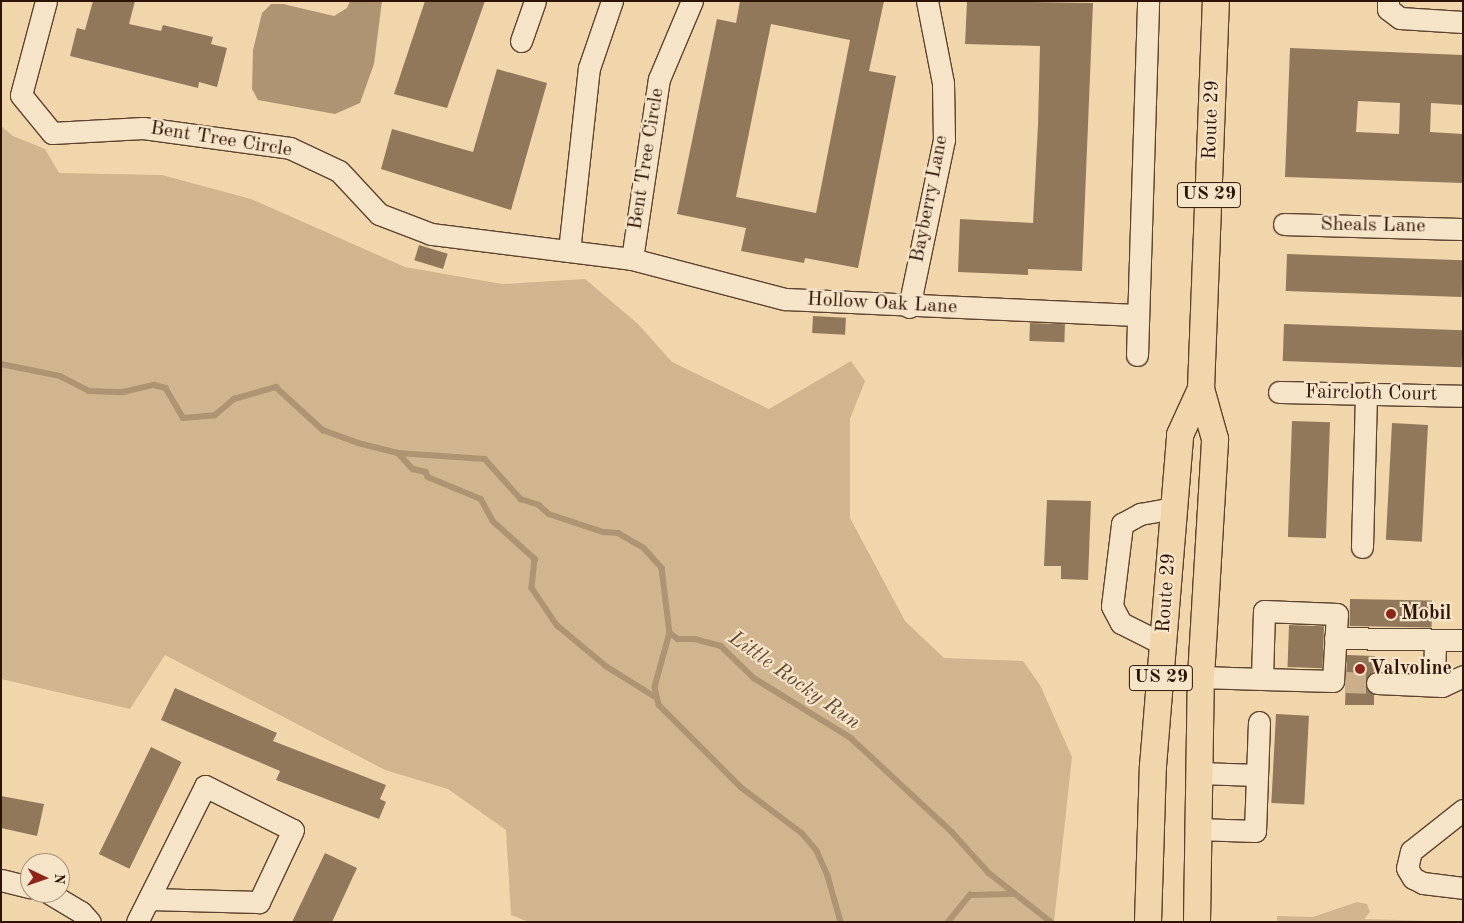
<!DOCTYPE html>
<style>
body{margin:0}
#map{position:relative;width:1464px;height:923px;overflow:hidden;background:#f1d6ac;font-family:"Old Standard TT",serif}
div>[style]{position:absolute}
.green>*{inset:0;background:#d0b58f}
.water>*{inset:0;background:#ae9473}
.stream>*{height:5.5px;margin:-2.75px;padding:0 2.75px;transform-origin:2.75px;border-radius:2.75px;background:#ae9473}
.building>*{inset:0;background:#92785b;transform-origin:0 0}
.minor-tunnel>*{height:21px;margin-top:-10.5px;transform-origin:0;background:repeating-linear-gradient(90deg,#caaf8a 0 21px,transparent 0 32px)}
.roads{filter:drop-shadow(1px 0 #5d442e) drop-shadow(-1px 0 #5d442e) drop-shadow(0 1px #5d442e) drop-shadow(0 -1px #5d442e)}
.minor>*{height:21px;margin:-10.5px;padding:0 10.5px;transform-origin:10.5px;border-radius:10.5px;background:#f6e4c9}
.major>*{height:26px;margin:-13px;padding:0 13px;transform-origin:13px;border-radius:13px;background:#f1d6ac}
.dots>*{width:14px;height:14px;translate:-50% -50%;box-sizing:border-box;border:2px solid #f6e4c9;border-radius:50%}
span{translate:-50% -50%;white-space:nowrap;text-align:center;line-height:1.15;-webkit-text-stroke:4.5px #f6e4c9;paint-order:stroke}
.shield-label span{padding:1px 4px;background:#f6e4c9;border:1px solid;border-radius:4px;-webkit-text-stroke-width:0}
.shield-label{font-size:19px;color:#2c1304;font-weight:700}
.street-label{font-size:20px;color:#2c1304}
.poi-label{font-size:20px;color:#2c1304;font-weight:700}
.left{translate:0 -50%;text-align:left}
.water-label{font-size:21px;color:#604730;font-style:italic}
.frame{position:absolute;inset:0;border:2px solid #2c1304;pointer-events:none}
.north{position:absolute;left:20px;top:853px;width:50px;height:50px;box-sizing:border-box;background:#f6e4c9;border:1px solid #a5907a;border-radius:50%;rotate:93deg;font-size:14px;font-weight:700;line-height:20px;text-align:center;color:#2c1304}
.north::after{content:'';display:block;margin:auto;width:18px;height:22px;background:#8f2418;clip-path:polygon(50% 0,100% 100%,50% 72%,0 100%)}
</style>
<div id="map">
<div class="green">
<div style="clip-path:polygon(1px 126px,13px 136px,45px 149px,59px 173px,162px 175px,251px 199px,405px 267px,502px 284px,585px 279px,638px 324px,672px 362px,769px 409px,851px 361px,865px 381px,850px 419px,850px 518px,905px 621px,944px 658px,1023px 661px,1040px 685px,1072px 757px,1054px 922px,529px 922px,511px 915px,506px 830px,448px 789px,385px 770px,165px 655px,130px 709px,1px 679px)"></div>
<div style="clip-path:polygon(1357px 902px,1367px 904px,1370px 912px,1364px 919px,1463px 922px,1277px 922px,1277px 916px,1313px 917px)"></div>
</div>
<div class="water">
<div style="clip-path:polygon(350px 1px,382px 1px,374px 64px,360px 103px,335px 114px,258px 100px,252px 89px,253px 50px,262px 13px,271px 4px,283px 4px,334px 16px,347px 8px)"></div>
</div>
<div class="stream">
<div style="left:1px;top:364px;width:60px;rotate:11.5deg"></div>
<div style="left:60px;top:376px;width:33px;rotate:27deg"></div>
<div style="left:89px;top:391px;width:34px;rotate:2deg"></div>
<div style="left:123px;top:392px;width:32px;rotate:-13deg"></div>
<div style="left:154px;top:385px;width:12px;rotate:14deg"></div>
<div style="left:166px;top:388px;width:34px;rotate:60deg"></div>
<div style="left:183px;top:418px;width:32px;rotate:-5deg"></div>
<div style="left:215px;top:415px;width:25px;rotate:-40deg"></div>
<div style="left:234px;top:399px;width:44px;rotate:-15.9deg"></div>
<div style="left:276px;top:387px;width:64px;rotate:42.5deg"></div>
<div style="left:323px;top:430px;width:37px;rotate:20deg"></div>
<div style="left:358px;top:443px;width:41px;rotate:14deg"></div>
<div style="left:398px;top:453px;width:87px;rotate:3.9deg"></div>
<div style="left:485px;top:459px;width:54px;rotate:48deg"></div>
<div style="left:521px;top:499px;width:19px;rotate:18deg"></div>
<div style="left:539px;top:505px;width:13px;rotate:42deg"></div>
<div style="left:549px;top:514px;width:57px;rotate:18.4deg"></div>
<div style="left:603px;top:532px;width:15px;rotate:4deg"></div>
<div style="left:618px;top:533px;width:30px;rotate:30deg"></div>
<div style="left:644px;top:548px;width:27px;rotate:48deg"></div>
<div style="left:662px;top:568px;width:65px;rotate:83deg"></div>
<div style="left:670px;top:633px;width:10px;rotate:37deg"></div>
<div style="left:678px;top:639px;width:17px"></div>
<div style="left:695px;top:639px;width:27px;rotate:15deg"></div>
<div style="left:721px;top:646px;width:46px;rotate:44.1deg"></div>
<div style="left:754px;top:678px;width:114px;rotate:31.7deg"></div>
<div style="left:851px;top:738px;width:138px;rotate:42.9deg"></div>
<div style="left:952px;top:832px;width:55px;rotate:47.9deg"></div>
<div style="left:989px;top:873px;width:79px;rotate:38.3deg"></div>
<div style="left:398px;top:453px;width:22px;rotate:47deg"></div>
<div style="left:413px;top:469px;width:13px;rotate:13deg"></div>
<div style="left:426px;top:472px;width:5px;rotate:68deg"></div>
<div style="left:428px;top:477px;width:57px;rotate:22.5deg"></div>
<div style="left:481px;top:499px;width:25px;rotate:61deg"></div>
<div style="left:493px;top:521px;width:57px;rotate:42.1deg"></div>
<div style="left:535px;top:559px;width:29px;rotate:96deg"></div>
<div style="left:532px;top:588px;width:45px;rotate:56deg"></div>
<div style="left:557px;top:625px;width:64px;rotate:39.9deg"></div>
<div style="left:606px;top:666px;width:57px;rotate:32deg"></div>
<div style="left:670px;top:633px;width:56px;rotate:105.5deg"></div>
<div style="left:655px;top:687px;width:18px;rotate:77deg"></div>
<div style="left:659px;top:705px;width:117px;rotate:45deg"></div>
<div style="left:742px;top:788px;width:75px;rotate:36.9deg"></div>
<div style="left:802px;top:833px;width:23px;rotate:50deg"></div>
<div style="left:817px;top:851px;width:27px;rotate:66deg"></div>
<div style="left:828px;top:876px;width:48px;rotate:74.2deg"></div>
<div style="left:948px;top:922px;width:35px;rotate:-51deg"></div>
<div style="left:970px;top:895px;width:42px;rotate:-1.4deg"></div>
</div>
<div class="building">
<div style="clip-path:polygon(93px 1px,135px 1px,129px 24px,161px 31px,163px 25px,213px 37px,211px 44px,227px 48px,217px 87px,199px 82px,198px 88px,70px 56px,77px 28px,85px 30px)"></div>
<div style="clip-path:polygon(425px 1px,485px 1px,447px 108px,394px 94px)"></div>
<div style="clip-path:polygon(evenodd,740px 1px,884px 1px,869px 71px,896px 76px,858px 268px,805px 258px,804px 263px,741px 251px,746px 228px,677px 214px,717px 19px,736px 23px,740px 1px,771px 24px,850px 40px,816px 213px,736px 197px,771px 24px)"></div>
<div style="clip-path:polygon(967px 1px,1093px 3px,1082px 271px,1028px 269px,1028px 275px,958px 272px,960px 219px,1033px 223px,1038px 125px,1040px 46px,965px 44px)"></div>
<div style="clip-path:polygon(evenodd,1290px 48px,1463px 55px,1463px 105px,1431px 103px,1430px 132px,1463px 134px,1463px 183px,1285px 177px,1290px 48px,1358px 101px,1400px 103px,1399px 134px,1356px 132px,1358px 101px)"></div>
<div style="clip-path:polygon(497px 69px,547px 83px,511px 210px,381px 169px,392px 129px,473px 152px)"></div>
<div style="left:419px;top:245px;width:30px;height:16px;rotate:17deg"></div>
<div style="left:1287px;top:254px;width:176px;height:37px;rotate:2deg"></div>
<div style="left:813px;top:316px;width:33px;height:17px;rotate:3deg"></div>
<div style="left:1030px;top:323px;width:35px;height:18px;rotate:2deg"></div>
<div style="left:1284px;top:324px;width:179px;height:37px;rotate:2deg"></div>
<div style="left:1292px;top:421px;width:38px;height:116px;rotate:2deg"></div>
<div style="left:1392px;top:423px;width:36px;height:117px;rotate:3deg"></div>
<div style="clip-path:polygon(1047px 500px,1091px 501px,1088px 580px,1061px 579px,1061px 566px,1044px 566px)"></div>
<div style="left:1350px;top:599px;width:82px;height:27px;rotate:1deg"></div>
<div style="left:1289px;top:625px;width:35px;height:42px;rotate:2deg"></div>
<div style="clip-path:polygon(1347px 655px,1375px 656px,1374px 671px,1365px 683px,1374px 695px,1374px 705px,1345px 705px)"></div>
<div style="clip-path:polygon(175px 688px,277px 733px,273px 741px,386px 785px,380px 799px,386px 802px,379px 819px,276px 780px,280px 771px,161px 720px)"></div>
<div style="left:1276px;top:714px;width:33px;height:89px;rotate:3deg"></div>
<div style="left:151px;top:747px;width:34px;height:119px;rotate:26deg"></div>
<div style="clip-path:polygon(1px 796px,44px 804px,37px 836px,1px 828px)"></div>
<div style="clip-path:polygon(325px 853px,357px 868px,332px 922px,292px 922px)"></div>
</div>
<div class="minor-tunnel">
<div style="left:1345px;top:682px;width:32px;rotate:2deg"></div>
</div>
<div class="roads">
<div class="minor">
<div style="left:46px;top:1px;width:97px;rotate:104.9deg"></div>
<div style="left:21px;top:95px;width:49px;rotate:50.8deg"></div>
<div style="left:52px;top:133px;width:91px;rotate:-3.1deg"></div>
<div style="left:143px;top:128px;width:148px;rotate:7.7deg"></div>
<div style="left:290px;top:148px;width:54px;rotate:25.1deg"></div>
<div style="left:339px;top:171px;width:59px;rotate:47.1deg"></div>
<div style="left:379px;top:214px;width:56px;rotate:21deg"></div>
<div style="left:431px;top:234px;width:203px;rotate:7.1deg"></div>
<div style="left:632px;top:259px;width:182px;rotate:-81.5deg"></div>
<div style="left:659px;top:79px;width:85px;rotate:-67.1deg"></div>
<div style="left:1388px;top:1px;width:8px;rotate:90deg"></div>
<div style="left:1388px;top:9px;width:15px;rotate:37deg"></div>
<div style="left:1400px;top:18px;width:63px;rotate:3.6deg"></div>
<div style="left:521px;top:41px;width:42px;rotate:-70.7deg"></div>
<div style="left:1284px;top:224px;width:179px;rotate:1.6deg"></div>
<div style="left:569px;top:251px;width:184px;rotate:-83.8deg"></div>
<div style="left:589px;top:68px;width:71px;rotate:-71.1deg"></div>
<div style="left:632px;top:259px;width:158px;rotate:14.7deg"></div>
<div style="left:785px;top:299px;width:352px;rotate:2.6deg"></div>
<div style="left:909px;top:307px;width:171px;rotate:-78.2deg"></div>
<div style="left:944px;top:140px;width:57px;rotate:-91deg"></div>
<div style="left:943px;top:83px;width:84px;rotate:-101deg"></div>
<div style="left:1137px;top:355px;width:354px;rotate:-88.2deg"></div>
<div style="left:1279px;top:392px;width:184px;rotate:1.2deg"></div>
<div style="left:1362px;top:547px;width:154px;rotate:-88.5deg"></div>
<div style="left:1335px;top:638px;width:128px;rotate:0.9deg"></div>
<div style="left:1163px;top:644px;width:47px;rotate:-153.4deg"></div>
<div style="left:1121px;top:623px;width:19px;rotate:-118deg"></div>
<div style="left:1112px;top:606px;width:83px;rotate:-83deg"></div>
<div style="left:1122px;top:524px;width:21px;rotate:-29deg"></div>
<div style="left:1140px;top:514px;width:35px;rotate:-10deg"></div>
<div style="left:1201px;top:677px;width:61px;rotate:1.9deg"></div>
<div style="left:1262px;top:679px;width:71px;rotate:1.6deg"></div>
<div style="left:1333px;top:681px;width:67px;rotate:-86.6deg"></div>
<div style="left:1337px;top:614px;width:73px;rotate:-177.6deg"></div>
<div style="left:1264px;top:611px;width:68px;rotate:91.7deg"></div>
<div style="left:1377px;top:683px;width:65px;rotate:2.6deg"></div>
<div style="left:1442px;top:686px;width:23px;rotate:-25deg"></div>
<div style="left:1434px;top:685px;width:45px;rotate:-88.7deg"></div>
<div style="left:1199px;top:773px;width:58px;rotate:2deg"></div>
<div style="left:1463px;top:810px;width:66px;rotate:141.7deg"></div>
<div style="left:1411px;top:851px;width:17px;rotate:103deg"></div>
<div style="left:1407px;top:868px;width:12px;rotate:59deg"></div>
<div style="left:1413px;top:878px;width:11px;rotate:27deg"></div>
<div style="left:1423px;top:883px;width:40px;rotate:7.1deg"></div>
<div style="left:1197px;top:829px;width:58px;rotate:2deg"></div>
<div style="left:1255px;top:831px;width:109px;rotate:-87.9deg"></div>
<div style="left:1px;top:880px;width:30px;rotate:14deg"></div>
<div style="left:49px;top:893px;width:37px;rotate:31deg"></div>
<div style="left:81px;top:912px;width:13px;rotate:48deg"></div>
<div style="left:137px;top:922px;width:152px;rotate:-63.4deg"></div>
<div style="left:205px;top:786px;width:98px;rotate:26.6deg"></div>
<div style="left:293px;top:830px;width:80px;rotate:115.3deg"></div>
<div style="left:259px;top:902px;width:110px;rotate:-178.4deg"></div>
</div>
<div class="major">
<div style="left:1148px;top:922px;width:156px;rotate:-88.2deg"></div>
<div style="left:1153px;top:766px;width:332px;rotate:-85.3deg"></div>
<div style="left:1180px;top:435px;width:51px;rotate:-65.5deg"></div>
<div style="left:1197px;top:922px;width:245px;rotate:-89.1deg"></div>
<div style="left:1201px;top:677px;width:238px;rotate:-86.6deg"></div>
<div style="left:1215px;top:439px;width:52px;rotate:-105.6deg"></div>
<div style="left:1201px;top:389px;width:388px;rotate:-87.8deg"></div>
</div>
</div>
<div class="dots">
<div style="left:1391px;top:614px;background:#8f2418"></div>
<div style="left:1360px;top:669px;background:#8f2418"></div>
</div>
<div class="shield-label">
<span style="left:1209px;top:195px">US 29</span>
<span style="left:1161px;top:678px">US 29</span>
</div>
<div class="street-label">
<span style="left:1212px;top:120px;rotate:-88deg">Route 29</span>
<span style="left:221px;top:140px;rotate:9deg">Bent Tree Circle</span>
<span style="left:647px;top:159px;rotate:-81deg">Bent Tree Circle</span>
<span style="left:930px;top:199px;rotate:-79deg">Bayberry Lane</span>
<span style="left:1373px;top:226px;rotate:1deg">Sheals Lane</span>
<span style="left:882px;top:304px;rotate:3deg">Hollow Oak Lane</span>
<span style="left:1371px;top:394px;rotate:1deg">Faircloth Court</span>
<span style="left:1167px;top:593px;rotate:-86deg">Route 29</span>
</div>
<div class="poi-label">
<span class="left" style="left:1401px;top:614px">Mobil</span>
<span class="left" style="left:1370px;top:669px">Valvoline</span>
</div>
<div class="water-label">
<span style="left:794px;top:681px;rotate:35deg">Little Rocky Run</span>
</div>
<div class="frame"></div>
<div class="north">N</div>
</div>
